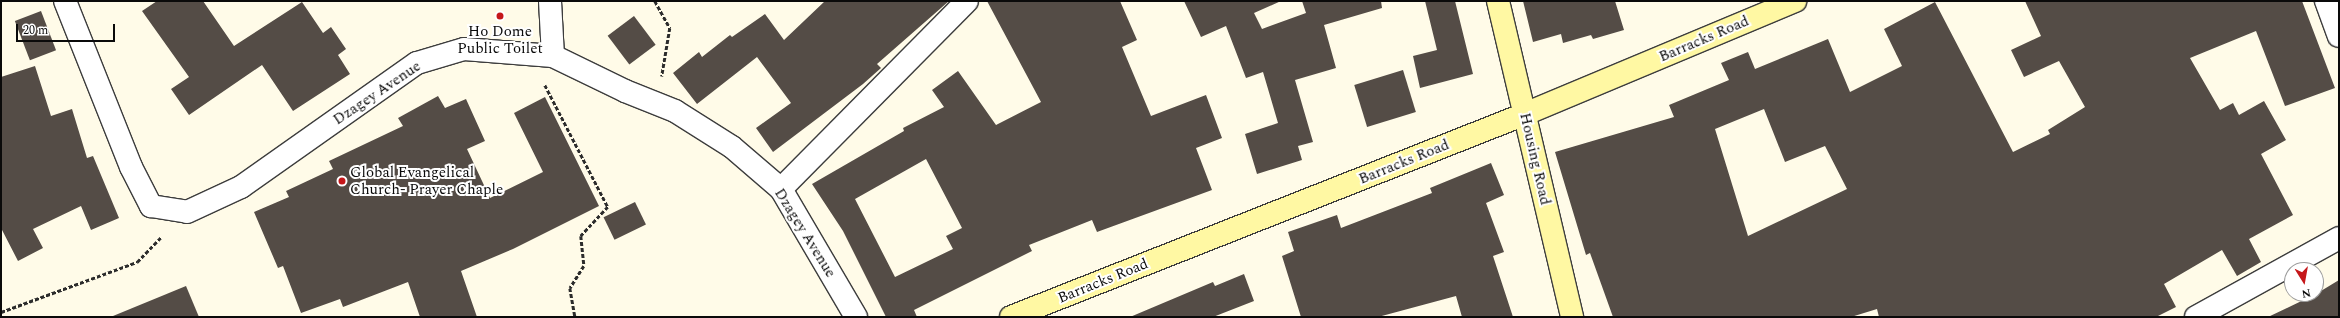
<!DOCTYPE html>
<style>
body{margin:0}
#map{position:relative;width:2340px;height:318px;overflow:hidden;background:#fffbe8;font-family:Spectral,serif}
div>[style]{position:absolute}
.building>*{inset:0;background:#544c46;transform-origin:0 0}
.path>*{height:2.5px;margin-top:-1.25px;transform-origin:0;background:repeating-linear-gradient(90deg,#2c2c2c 0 4px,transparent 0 6px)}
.roads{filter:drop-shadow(1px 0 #3d3d3d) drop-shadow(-1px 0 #3d3d3d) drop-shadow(0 1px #3d3d3d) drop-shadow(0 -1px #3d3d3d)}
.street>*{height:22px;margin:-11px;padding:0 11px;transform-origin:11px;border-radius:11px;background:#fff}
.secondary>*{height:22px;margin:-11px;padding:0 11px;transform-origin:11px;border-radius:11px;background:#fff8a3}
.dots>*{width:11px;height:11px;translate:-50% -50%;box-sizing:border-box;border:2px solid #fff;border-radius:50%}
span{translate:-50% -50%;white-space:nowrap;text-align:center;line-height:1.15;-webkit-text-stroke:4px #fff;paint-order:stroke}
.poi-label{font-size:15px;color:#0a0a0a}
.left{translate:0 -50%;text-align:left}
.street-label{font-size:15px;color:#0a0a0a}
.frame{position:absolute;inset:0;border:2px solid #0a0a0a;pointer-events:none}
.north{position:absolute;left:2284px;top:262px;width:40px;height:40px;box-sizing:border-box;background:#fff;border:1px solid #9d9d9d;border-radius:50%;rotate:169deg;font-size:11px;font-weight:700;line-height:16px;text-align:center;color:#0a0a0a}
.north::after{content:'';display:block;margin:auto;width:14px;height:18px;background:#c5171a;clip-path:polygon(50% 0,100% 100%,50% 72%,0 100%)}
.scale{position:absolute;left:16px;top:24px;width:99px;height:18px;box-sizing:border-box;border:2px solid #0a0a0a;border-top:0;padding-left:5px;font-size:12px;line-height:14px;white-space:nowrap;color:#0a0a0a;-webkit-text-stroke:3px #fff;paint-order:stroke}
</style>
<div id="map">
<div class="building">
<div style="clip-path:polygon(157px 1px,203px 1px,234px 46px,302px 2px,323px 33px,331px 27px,346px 49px,338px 55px,350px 74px,293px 111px,262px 65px,189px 115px,171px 89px,189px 77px,142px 11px)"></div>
<div style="clip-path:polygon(825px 1px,949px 1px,877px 64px,881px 68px,863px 84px,773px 152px,756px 128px,791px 103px,757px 57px,697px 104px,673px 73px,699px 52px,702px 57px,730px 35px,732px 37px,765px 14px,784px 40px)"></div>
<div style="clip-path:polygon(evenodd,987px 1px,1120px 1px,1137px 40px,1122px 47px,1151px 116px,1206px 95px,1222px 138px,1196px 148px,1212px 190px,1097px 232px,1092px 220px,1029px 245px,1032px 251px,914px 310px,917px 317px,886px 317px,843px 231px,812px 184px,904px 131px,903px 128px,944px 107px,932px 90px,958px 71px,996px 125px,1041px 102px,987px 1px,926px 159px,962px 228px,946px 236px,953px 249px,895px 277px,855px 199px,926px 159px)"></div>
<div style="clip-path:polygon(1184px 1px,1281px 1px,1254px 13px,1262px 29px,1306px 13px,1302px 1px,1381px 1px,1382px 8px,1324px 25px,1336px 68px,1295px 80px,1313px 142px,1298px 146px,1302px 160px,1257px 174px,1245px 134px,1278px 123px,1263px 72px,1246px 78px,1226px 26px,1201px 37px)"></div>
<div style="clip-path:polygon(1425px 1px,1455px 1px,1473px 74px,1420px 88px,1413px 56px,1437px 50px)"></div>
<div style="clip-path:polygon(1523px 1px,1615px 1px,1624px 30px,1593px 39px,1591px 35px,1563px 43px,1561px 34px,1533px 42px)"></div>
<div style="clip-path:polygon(evenodd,2025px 1px,2302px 1px,2335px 88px,2285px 106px,2256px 31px,2190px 58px,2220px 110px,2233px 103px,2239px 115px,2264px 101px,2286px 140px,2261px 154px,2293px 215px,2249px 239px,2261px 262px,2237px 276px,2222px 250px,2164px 284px,2176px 307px,2156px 317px,1879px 317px,1877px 309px,1851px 317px,1613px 317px,1590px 253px,1586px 255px,1555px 152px,1674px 117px,1669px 105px,1729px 80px,1721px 63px,1748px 52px,1755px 69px,1828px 39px,1850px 92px,1902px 66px,1884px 29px,1935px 2px,2013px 152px,2050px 134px,2048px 130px,2085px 107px,2059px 61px,2024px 77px,2011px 50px,2041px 36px,2025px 1px,1764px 109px,1785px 162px,1825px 146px,1847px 189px,1748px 236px,1715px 129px,1764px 109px)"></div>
<div style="left:41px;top:11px;width:42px;height:28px;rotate:69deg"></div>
<div style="left:634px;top:16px;width:36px;height:33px;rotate:53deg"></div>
<div style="clip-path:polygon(35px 66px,51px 116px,72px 109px,87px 158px,93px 156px,119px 218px,91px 230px,81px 206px,33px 229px,43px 248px,18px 261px,1px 228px,1px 77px)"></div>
<div style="left:1403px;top:70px;width:44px;height:51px;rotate:73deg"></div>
<div style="clip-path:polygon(438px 96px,445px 108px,466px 99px,485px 141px,467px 149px,490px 198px,543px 172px,514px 113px,545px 97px,599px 206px,513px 249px,461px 271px,477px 317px,420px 317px,408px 282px,343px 307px,340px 299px,301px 313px,283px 266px,278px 268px,254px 212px,289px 197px,286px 191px,333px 169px,329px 161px,403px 126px,398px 118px)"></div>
<div style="clip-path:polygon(1491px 163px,1504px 195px,1486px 203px,1504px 252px,1493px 256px,1513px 317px,1462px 317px,1456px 296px,1378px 317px,1301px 317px,1282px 256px,1294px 251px,1288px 232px,1337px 215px,1341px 228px,1432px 193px,1430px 188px)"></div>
<div style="left:635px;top:202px;width:25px;height:35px;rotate:64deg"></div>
<div style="clip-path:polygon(1244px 274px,1254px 301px,1213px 317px,1130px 317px,1213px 282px,1215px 286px)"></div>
<div style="clip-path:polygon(2339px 280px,2339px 317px,2268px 317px,2316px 294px)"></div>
<div style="clip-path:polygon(186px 286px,199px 317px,113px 317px,113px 316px)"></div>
</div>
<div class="path">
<div style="left:655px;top:1px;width:31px;rotate:61deg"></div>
<div style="left:670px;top:28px;width:49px;rotate:99.5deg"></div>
<div style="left:545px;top:85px;width:137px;rotate:62.7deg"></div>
<div style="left:608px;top:207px;width:40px;rotate:133deg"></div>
<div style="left:581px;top:236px;width:30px;rotate:84deg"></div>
<div style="left:584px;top:266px;width:26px;rotate:122deg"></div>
<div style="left:570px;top:288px;width:29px;rotate:80deg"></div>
<div style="left:1px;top:312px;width:145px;rotate:-20.2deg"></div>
<div style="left:137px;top:262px;width:35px;rotate:-46deg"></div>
</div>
<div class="roads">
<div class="street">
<div style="left:65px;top:1px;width:179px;rotate:68.3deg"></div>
<div style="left:131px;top:167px;width:44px;rotate:62.9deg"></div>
<div style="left:151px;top:206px;width:36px;rotate:9deg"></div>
<div style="left:187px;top:212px;width:60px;rotate:-24.8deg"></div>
<div style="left:241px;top:187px;width:215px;rotate:-35.2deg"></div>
<div style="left:417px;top:63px;width:49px;rotate:-16.6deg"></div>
<div style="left:464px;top:49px;width:89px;rotate:4.5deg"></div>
<div style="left:553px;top:56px;width:80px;rotate:25.9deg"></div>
<div style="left:625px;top:91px;width:54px;rotate:21.8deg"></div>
<div style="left:675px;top:111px;width:67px;rotate:32.3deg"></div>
<div style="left:732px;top:147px;width:65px;rotate:40.6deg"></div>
<div style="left:781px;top:189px;width:148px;rotate:59.6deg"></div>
<div style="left:550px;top:1px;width:55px;rotate:86.9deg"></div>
<div style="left:2326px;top:1px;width:37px;rotate:70deg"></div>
<div style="left:781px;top:189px;width:264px;rotate:-45.3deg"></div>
<div style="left:2196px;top:317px;width:163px;rotate:-28.9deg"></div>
</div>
<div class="secondary">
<div style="left:1498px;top:1px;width:325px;rotate:76.8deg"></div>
<div style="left:1011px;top:317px;width:553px;rotate:-21.55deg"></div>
<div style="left:1525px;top:114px;width:293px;rotate:-22.7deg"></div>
</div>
</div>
<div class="dots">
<div style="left:500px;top:16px;background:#c5171a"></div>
<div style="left:342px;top:181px;background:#c5171a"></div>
</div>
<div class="poi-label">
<span style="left:500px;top:40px">Ho Dome<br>Public Toilet</span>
<span class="left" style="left:350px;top:181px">Global Evangelical<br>Church- Prayer Chaple</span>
</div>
<div class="street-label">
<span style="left:1704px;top:39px;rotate:-23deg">Barracks Road</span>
<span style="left:377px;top:93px;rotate:-34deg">Dzagey Avenue</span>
<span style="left:1535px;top:159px;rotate:77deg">Housing Road</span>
<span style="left:1404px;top:162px;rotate:-22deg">Barracks Road</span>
<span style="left:805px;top:233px;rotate:58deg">Dzagey Avenue</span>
<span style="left:1103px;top:281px;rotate:-22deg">Barracks Road</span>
</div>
<div class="frame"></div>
<div class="north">N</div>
<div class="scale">20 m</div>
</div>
